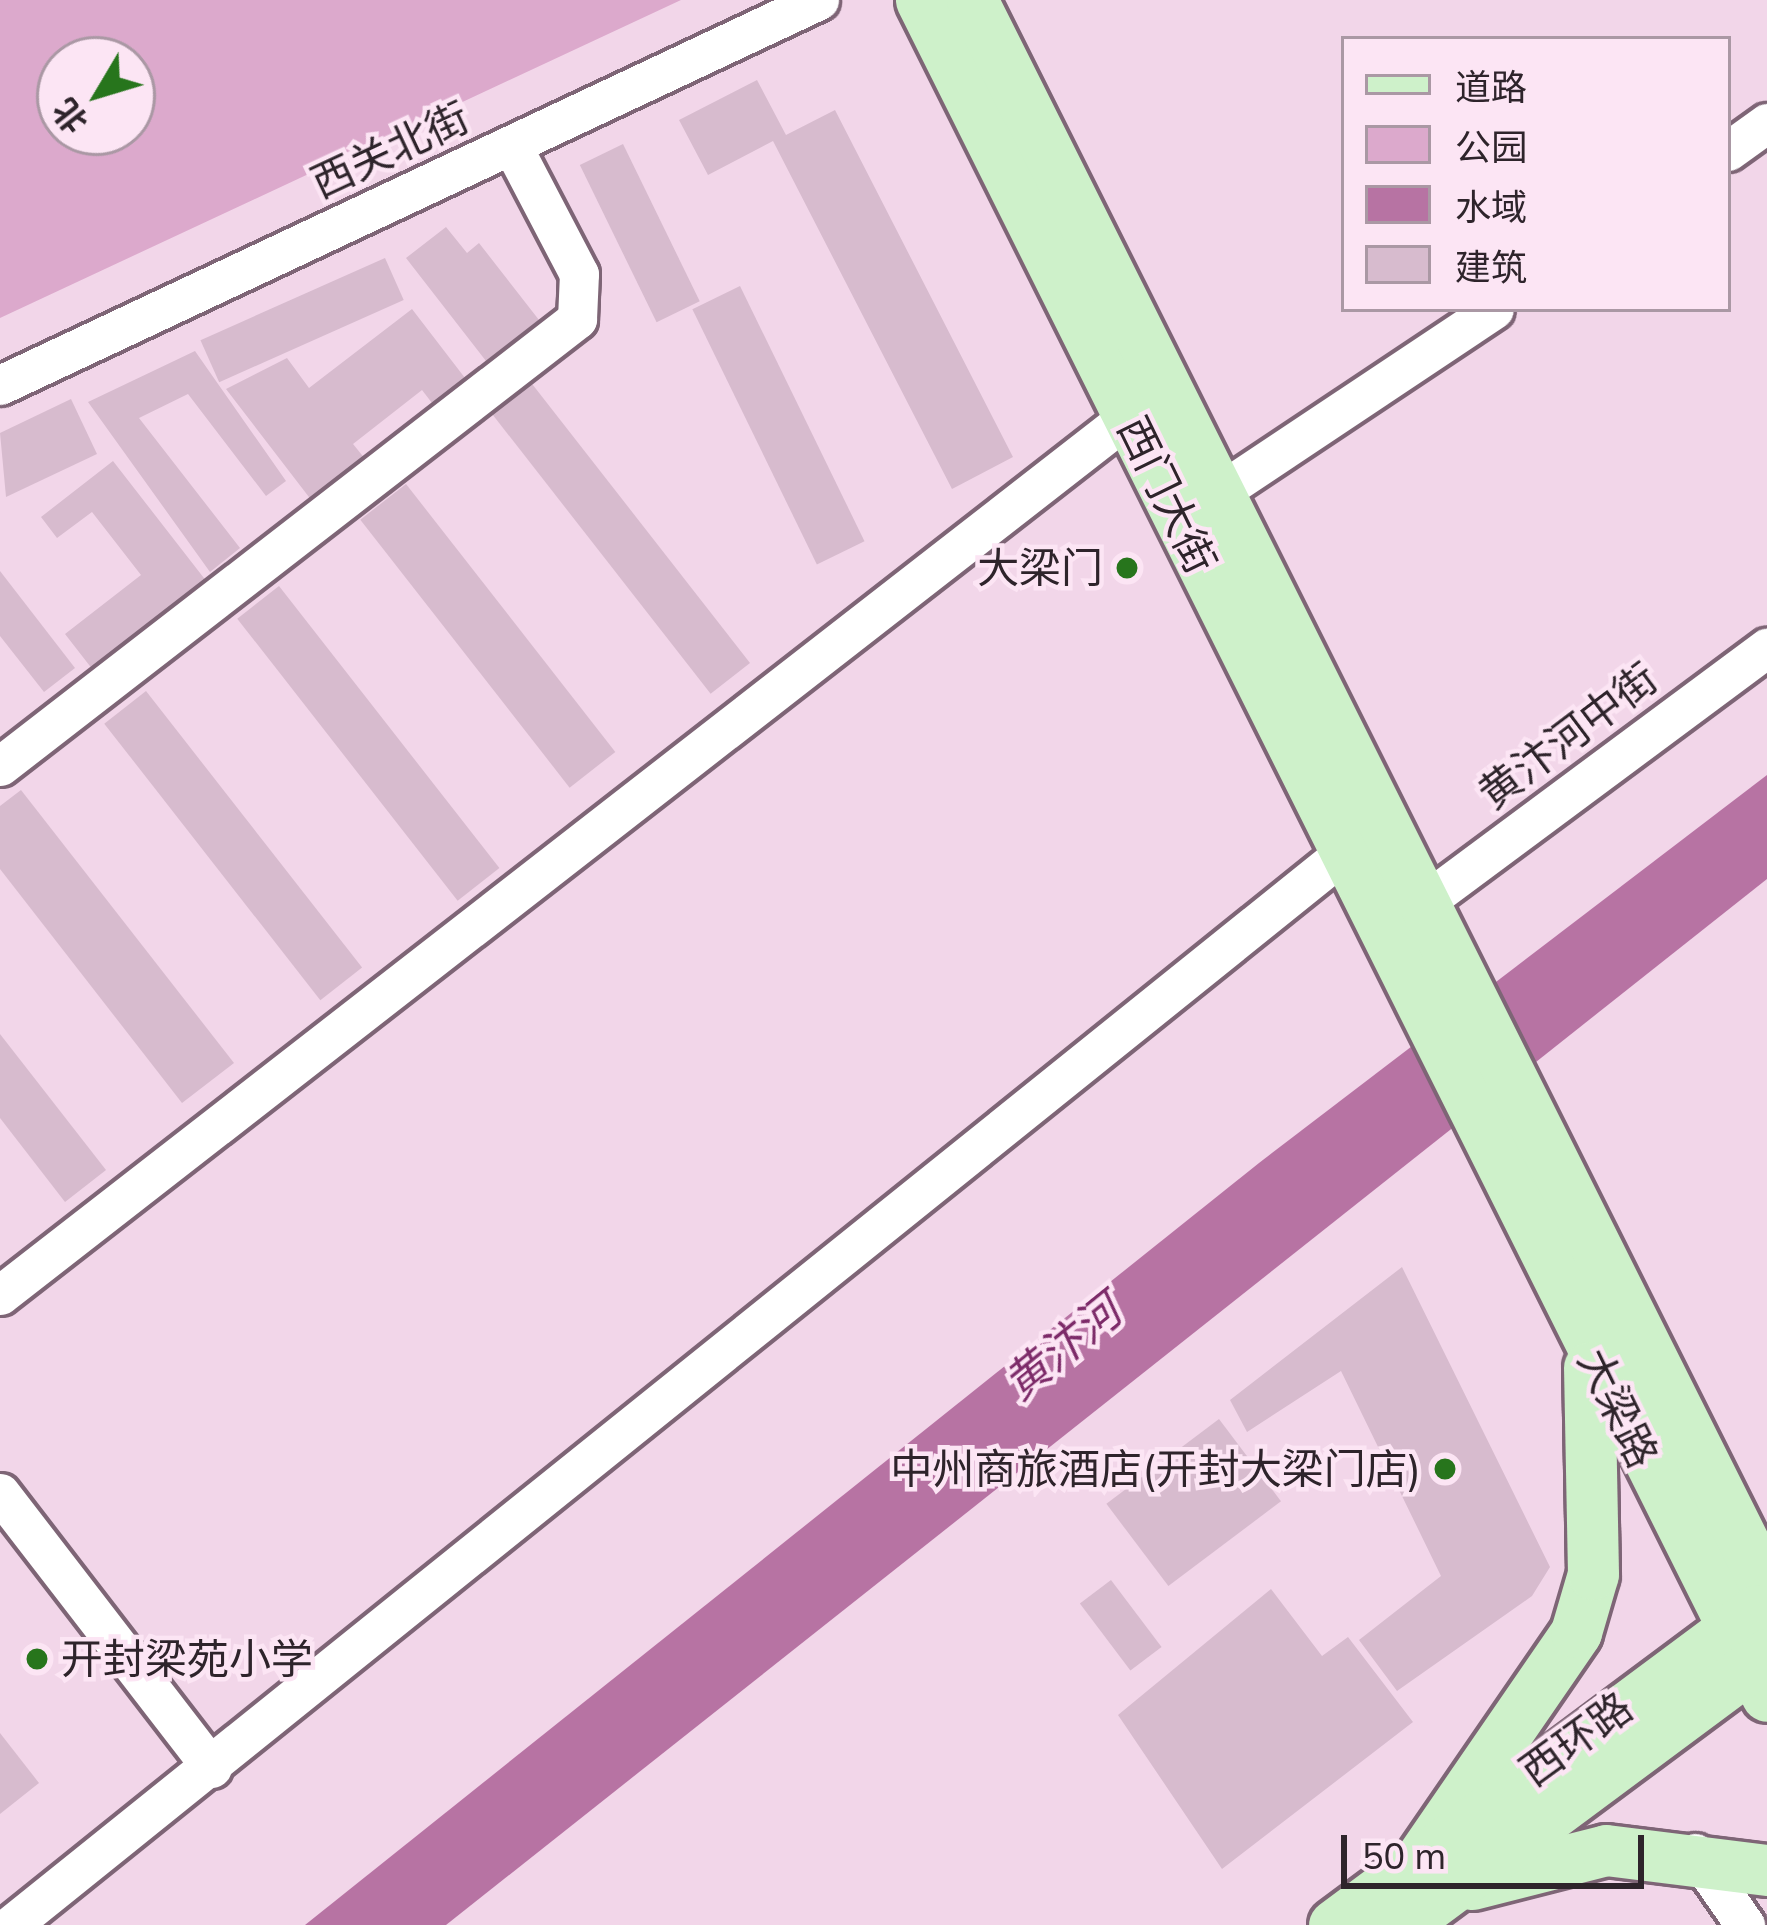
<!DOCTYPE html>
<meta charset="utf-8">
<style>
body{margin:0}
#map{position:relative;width:1767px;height:1925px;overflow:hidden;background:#f2d6e9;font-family:Mulish,"Noto Sans SC",sans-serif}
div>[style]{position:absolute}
.green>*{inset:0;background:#dca9cc}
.water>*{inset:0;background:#b773a3}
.building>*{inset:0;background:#d7bbce;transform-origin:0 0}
.roads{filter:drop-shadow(3px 0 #7e6576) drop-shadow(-3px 0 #7e6576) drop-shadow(0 3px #7e6576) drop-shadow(0 -3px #7e6576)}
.minor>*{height:39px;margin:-19.5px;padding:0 19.5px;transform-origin:19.5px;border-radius:19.5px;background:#fff}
.major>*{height:51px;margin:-25.5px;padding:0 25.5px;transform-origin:25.5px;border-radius:25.5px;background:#cef1ca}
.dots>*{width:33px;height:33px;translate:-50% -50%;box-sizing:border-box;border:6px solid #fce5f4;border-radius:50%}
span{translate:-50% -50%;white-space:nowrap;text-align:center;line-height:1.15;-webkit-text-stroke:9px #fce5f4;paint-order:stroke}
.street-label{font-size:42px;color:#2e242b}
.poi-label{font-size:42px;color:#2e242b}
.right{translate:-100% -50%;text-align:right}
.left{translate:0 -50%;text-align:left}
.water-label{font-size:45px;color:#7d2b69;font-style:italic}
.legend{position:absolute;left:1341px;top:36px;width:390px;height:276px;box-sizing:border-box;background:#fce5f4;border:3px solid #aa98a4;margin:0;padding:15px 21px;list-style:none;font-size:36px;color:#2e242b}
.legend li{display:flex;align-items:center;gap:24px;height:60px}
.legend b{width:60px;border:3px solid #aa98a4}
.north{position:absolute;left:36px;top:36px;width:120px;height:120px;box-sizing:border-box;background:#fce5f4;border:3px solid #aa98a4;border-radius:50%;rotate:232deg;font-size:33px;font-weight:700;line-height:48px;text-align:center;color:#2e242b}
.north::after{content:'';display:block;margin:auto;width:42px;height:54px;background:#27751c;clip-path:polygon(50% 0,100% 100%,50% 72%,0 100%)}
.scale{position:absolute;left:1341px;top:1835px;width:303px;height:54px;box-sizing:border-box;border:6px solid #2e242b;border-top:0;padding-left:15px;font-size:36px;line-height:42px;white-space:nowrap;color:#2e242b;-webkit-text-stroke:9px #fce5f4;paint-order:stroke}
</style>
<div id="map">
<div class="green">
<div style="clip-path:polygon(evenodd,0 0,681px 0,0 318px,0 0,60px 60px,132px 60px,132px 132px,60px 132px,60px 60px)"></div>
</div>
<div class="water">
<div style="clip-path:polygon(1767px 775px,1767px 879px,446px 1925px,305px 1925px,1259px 1163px)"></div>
</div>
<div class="building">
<div style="clip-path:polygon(757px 80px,786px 135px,835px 110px,1013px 457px,952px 489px,773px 141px,708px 175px,679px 120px)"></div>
<div style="left:623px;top:144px;width:175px;height:48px;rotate:64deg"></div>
<div style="clip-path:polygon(446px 227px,467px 253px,479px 243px,539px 320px,486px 361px,406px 258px)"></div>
<div style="left:385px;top:258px;width:46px;height:202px;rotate:66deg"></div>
<div style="left:740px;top:286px;width:284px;height:53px;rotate:64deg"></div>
<div style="clip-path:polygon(412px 309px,465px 378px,432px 403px,422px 390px,353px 444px,366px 460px,312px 501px,226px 389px,287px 358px,309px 388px)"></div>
<div style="clip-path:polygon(195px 351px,286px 481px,266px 496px,188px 394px,139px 418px,240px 548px,210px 572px,88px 402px)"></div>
<div style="left:529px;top:380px;width:359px;height:50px;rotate:52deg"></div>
<div style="clip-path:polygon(71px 399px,97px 454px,6px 497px,0 433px)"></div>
<div style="clip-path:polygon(113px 461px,207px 582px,93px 670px,65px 634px,141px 575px,92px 512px,57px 538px,41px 517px)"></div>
<div style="left:406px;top:484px;width:340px;height:58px;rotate:52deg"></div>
<div style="clip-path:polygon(0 571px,75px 668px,44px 692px,0 636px)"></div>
<div style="left:279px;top:586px;width:358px;height:53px;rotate:52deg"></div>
<div style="left:146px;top:691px;width:351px;height:53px;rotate:52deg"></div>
<div style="clip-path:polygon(21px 790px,234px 1063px,182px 1103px,0 869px,0 806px)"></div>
<div style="clip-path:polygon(0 1034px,106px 1170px,65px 1202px,0 1118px)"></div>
<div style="clip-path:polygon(1402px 1267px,1550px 1567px,1532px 1596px,1397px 1691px,1359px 1640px,1441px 1576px,1341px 1371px,1247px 1432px,1230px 1400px)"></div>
<div style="left:1219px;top:1419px;width:103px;height:141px;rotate:53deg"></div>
<div style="left:1111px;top:1580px;width:84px;height:39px;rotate:53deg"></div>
<div style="clip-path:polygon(1271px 1589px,1322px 1656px,1348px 1637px,1413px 1722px,1222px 1869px,1118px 1715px)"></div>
<div style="clip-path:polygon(0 1733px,39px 1783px,0 1814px)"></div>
</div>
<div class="roads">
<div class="minor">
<div style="left:1728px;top:151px;width:48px;rotate:-35.7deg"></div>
<div style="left:0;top:385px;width:905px;rotate:-25.18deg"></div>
<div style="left:1220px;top:492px;width:329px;rotate:-33.7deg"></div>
<div style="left:0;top:766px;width:730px;rotate:-37.76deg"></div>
<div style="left:577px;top:319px;width:45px;rotate:-87.5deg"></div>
<div style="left:579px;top:274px;width:144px;rotate:-117.6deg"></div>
<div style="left:1426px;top:901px;width:425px;rotate:-36.6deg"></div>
<div style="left:0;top:1295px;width:1429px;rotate:-37.9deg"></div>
<div style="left:0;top:1493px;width:347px;rotate:52.4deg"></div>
<div style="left:1695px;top:1853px;width:88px;rotate:55.2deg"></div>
<div style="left:11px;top:1925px;width:1712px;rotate:-38.81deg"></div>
</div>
<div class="major">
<div style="left:921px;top:0;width:1895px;rotate:63.49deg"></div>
<div style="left:972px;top:0;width:1777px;rotate:63.42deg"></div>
<div style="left:1423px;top:1855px;width:270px;rotate:-55.5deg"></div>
<div style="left:1576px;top:1632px;width:60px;rotate:-73.7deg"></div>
<div style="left:1593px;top:1574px;width:207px;rotate:-91.1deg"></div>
<div style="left:1472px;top:1884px;width:138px;rotate:-14.2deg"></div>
<div style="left:1606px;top:1850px;width:162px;rotate:7.1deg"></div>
<div style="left:1334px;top:1925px;width:527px;rotate:-36.67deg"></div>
<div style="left:1402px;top:1925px;width:455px;rotate:-36.6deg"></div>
</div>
</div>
<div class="dots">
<div style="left:1127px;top:568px;background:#27751c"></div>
<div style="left:1445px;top:1469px;background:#27751c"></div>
<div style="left:37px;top:1659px;background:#27751c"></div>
</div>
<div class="street-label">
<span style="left:390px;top:150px;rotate:-25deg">西关北街</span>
<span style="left:1167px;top:495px;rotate:64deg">西门大街</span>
<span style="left:1568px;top:736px;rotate:-37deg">黄汴河中街</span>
<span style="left:1618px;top:1408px;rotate:64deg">大梁路</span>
<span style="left:1576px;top:1739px;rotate:-36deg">西环路</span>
</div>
<div class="poi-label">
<span class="right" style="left:1103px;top:568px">大梁门</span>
<span class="right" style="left:1421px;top:1469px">中州商旅酒店(开封大梁门店)</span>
<span class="left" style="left:61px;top:1659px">开封梁苑小学</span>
</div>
<div class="water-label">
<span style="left:1062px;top:1347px;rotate:-39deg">黄汴河</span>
</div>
<ul class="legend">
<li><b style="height:15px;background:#cef1ca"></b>道路</li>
<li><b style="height:33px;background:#dca9cc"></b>公园</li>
<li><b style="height:33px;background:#b773a3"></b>水域</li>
<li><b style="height:33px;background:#d7bbce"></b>建筑</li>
</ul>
<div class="north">北</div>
<div class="scale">50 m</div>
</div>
